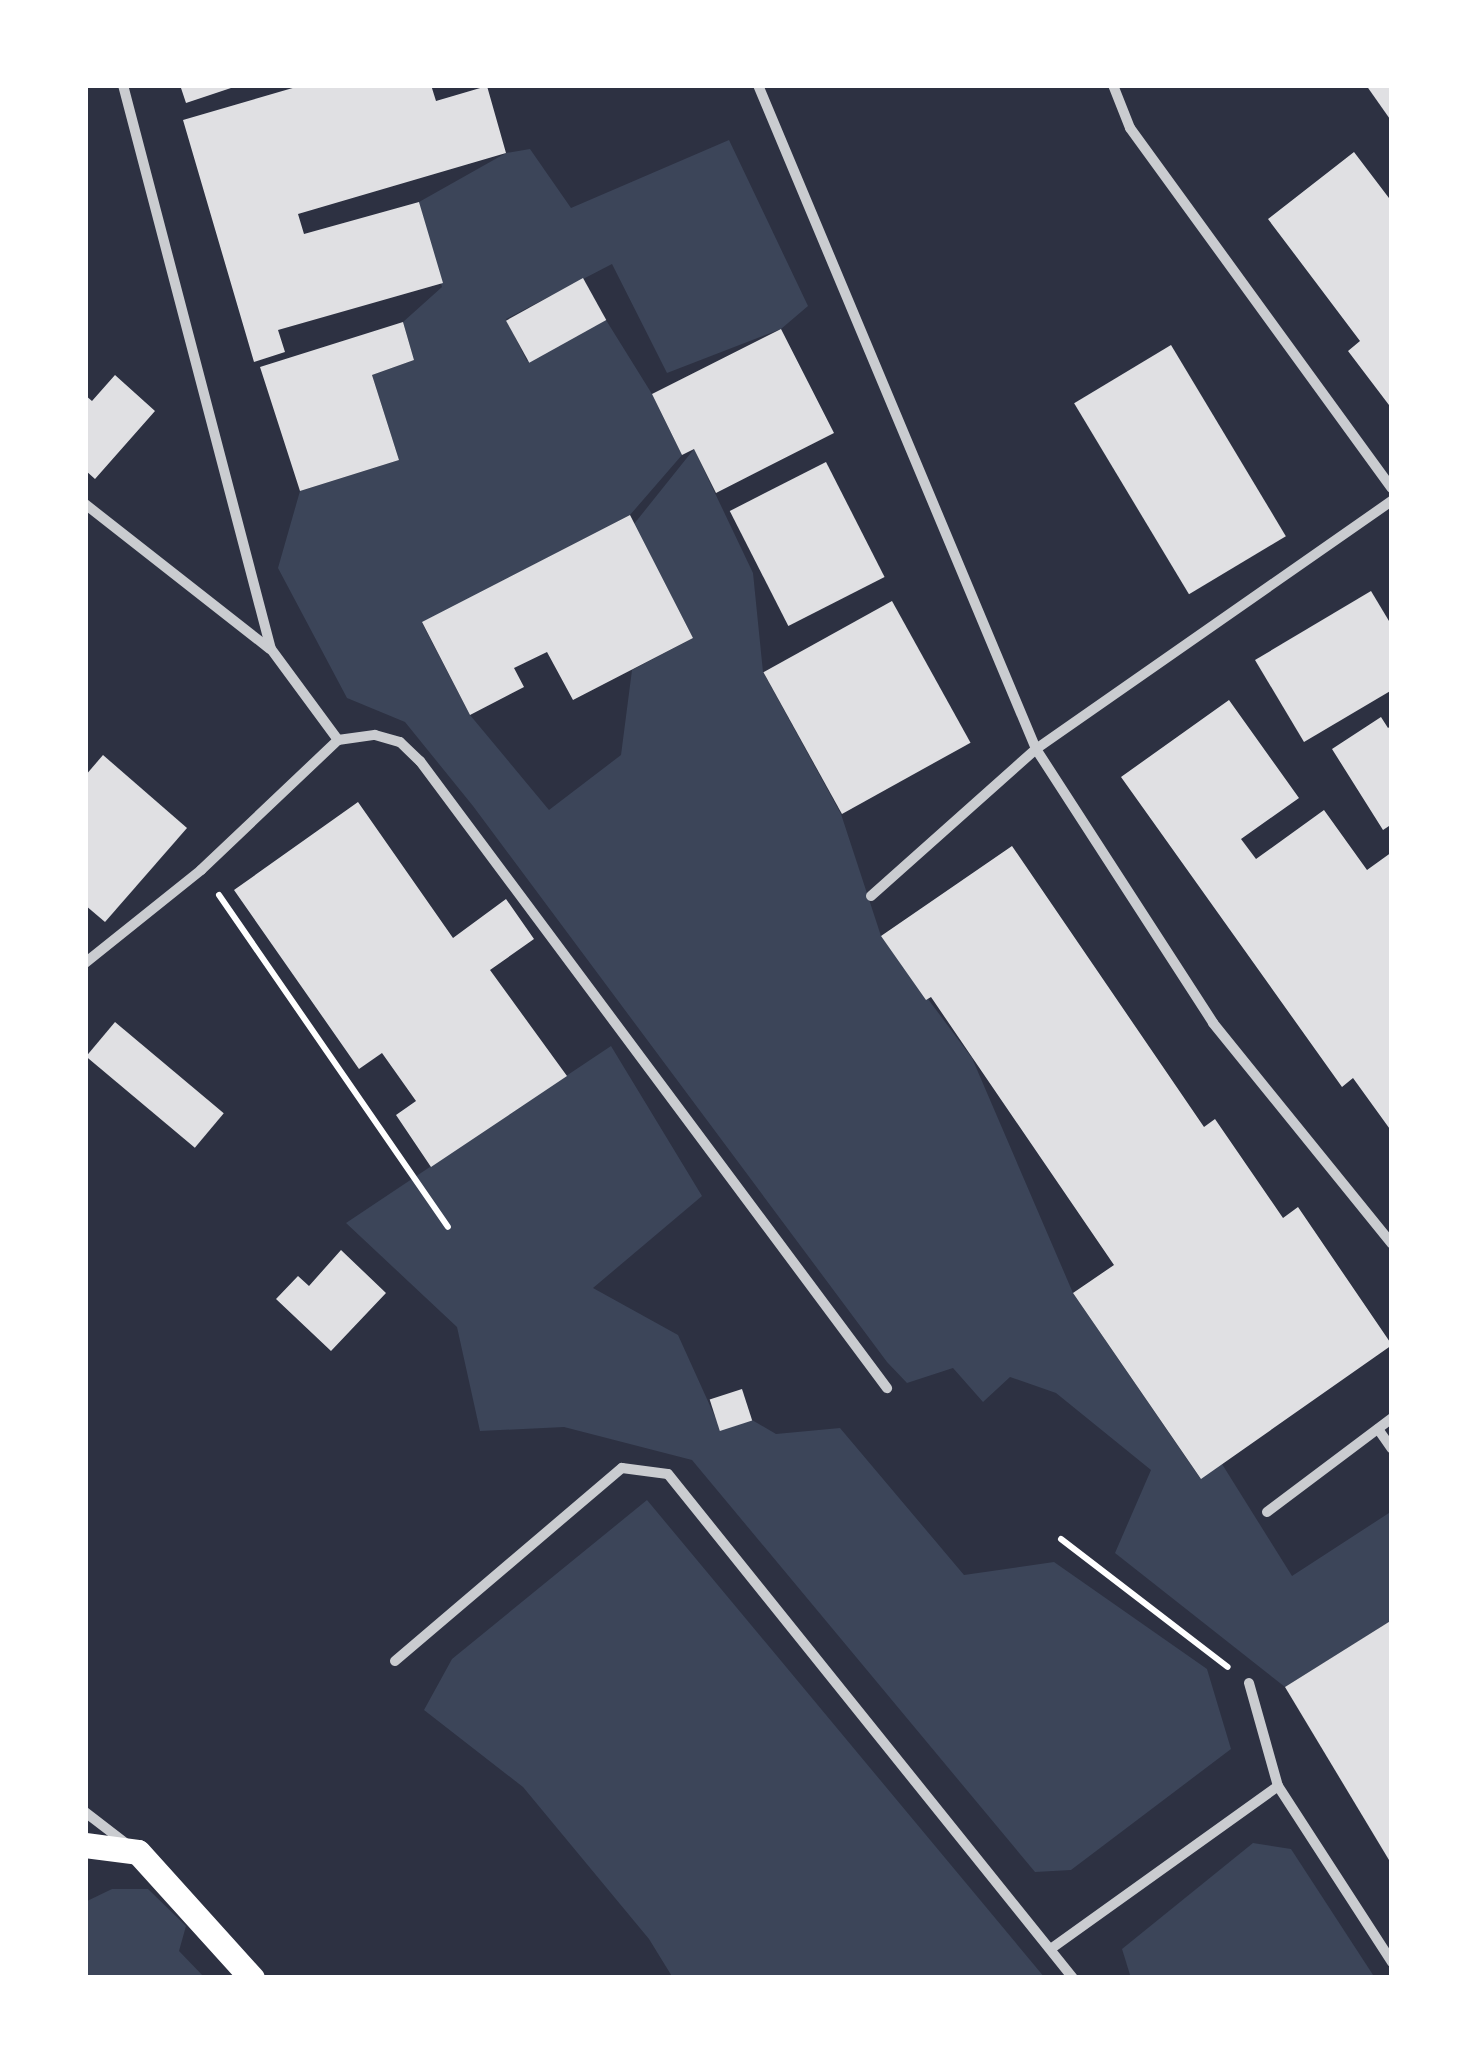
<!DOCTYPE html>
<style>
body{margin:0}
#map{position:relative;width:1477px;height:2063px;overflow:hidden;background:#2d3142;font-family:Arial,sans-serif}
div>[style]{position:absolute}
.green>*{inset:0;background:#3c4559}
.building>*{inset:0;background:#e0e0e3;transform-origin:0 0}
.path>*{height:6px;margin:-3px;padding:0 3px;transform-origin:3px;border-radius:3px;background:#fff}
.minor>*{height:10px;margin:-5px;padding:0 5px;transform-origin:5px;border-radius:5px;background:#caccd0}
.primary>*{height:25px;margin:-12.5px;padding:0 12.5px;transform-origin:12.5px;border-radius:12.5px;background:#fff}
span{translate:-50% -50%;white-space:nowrap;text-align:center;line-height:1.15;-webkit-text-stroke:9px #fff;paint-order:stroke}
.frame{position:absolute;inset:0;border:88px solid #fff;pointer-events:none}
</style>
<div id="map">
<div class="green">
<div style="clip-path:polygon(729px 140px,808px 306px,781px 329px,667px 373px,612px 264px,506px 319px,527px 361px,606px 320px,652px 394px,682px 455px,630px 515px,422px 623px,470px 715px,549px 810px,621px 755px,632px 670px,693px 638px,634px 524px,694px 449px,753px 573px,763px 672px,841px 814px,881px 936px,972px 1058px,1073px 1293px,1200px 1478px,1222px 1464px,1292px 1576px,1392px 1511px,1392px 1620px,1285px 1687px,1115px 1553px,1151px 1470px,1056px 1393px,1010px 1377px,983px 1402px,953px 1368px,907px 1383px,887px 1362px,473px 806px,405px 722px,347px 698px,278px 568px,300px 491px,399px 460px,372px 375px,414px 360px,403px 322px,442px 287px,419px 202px,506px 153px,530px 149px,571px 208px)"></div>
<div style="clip-path:polygon(611px 1046px,702px 1196px,593px 1288px,678px 1335px,721px 1430px,752px 1420px,776px 1434px,840px 1428px,964px 1575px,1054px 1562px,1207px 1669px,1231px 1749px,1071px 1870px,1035px 1872px,692px 1460px,564px 1427px,480px 1431px,457px 1327px,346px 1223px)"></div>
<div style="clip-path:polygon(647px 1500px,1045px 1978px,673px 1978px,649px 1939px,523px 1787px,424px 1710px,452px 1659px)"></div>
<div style="clip-path:polygon(1253px 1843px,1291px 1849px,1375px 1978px,1131px 1978px,1122px 1949px)"></div>
<div style="clip-path:polygon(112px 1889px,148px 1889px,186px 1926px,179px 1951px,205px 1978px,85px 1978px,85px 1902px)"></div>
</div>
<div class="building">
<div style="clip-path:polygon(180px 85px,237px 85px,237px 86px,186px 103px)"></div>
<div style="clip-path:polygon(303px 85px,431px 85px,436px 101px,487px 86px,506px 153px,298px 214px,304px 234px,419px 202px,443px 283px,278px 330px,285px 352px,254px 362px,183px 120px)"></div>
<div style="clip-path:polygon(1366px 85px,1392px 85px,1392px 122px)"></div>
<div style="clip-path:polygon(1354px 152px,1392px 202px,1392px 409px,1348px 351px,1360px 341px,1268px 219px)"></div>
<div style="left:583px;top:278px;width:48px;height:88px;rotate:61deg"></div>
<div style="clip-path:polygon(403px 322px,414px 360px,372px 375px,399px 460px,300px 491px,260px 367px)"></div>
<div style="clip-path:polygon(781px 329px,834px 433px,716px 493px,694px 449px,682px 455px,652px 394px)"></div>
<div style="left:1171px;top:345px;width:223px;height:113px;rotate:59deg"></div>
<div style="clip-path:polygon(115px 375px,155px 411px,95px 479px,85px 470px,85px 395px,92px 401px)"></div>
<div style="left:826px;top:462px;width:129px;height:108px;rotate:63deg"></div>
<div style="clip-path:polygon(630px 515px,693px 638px,573px 700px,547px 652px,514px 668px,524px 687px,470px 715px,422px 622px)"></div>
<div style="clip-path:polygon(1371px 591px,1392px 626px,1392px 690px,1304px 742px,1255px 660px)"></div>
<div style="left:892px;top:601px;width:162px;height:147px;rotate:61deg"></div>
<div style="clip-path:polygon(1229px 700px,1299px 798px,1241px 839px,1256px 859px,1324px 810px,1367px 870px,1392px 852px,1392px 1132px,1353px 1078px,1342px 1087px,1121px 777px)"></div>
<div style="clip-path:polygon(1381px 717px,1388px 728px,1392px 725px,1392px 824px,1383px 830px,1332px 749px)"></div>
<div style="clip-path:polygon(103px 755px,187px 828px,105px 922px,85px 905px,85px 776px)"></div>
<div style="clip-path:polygon(358px 802px,453px 938px,506px 899px,534px 939px,490px 970px,567px 1076px,431px 1167px,396px 1115px,416px 1101px,382px 1053px,359px 1069px,234px 890px)"></div>
<div style="clip-path:polygon(1012px 846px,1204px 1127px,1215px 1119px,1283px 1218px,1298px 1207px,1392px 1345px,1201px 1479px,1073px 1293px,1114px 1265px,931px 997px,926px 1000px,881px 936px)"></div>
<div style="left:115px;top:1022px;width:142px;height:45px;rotate:40deg"></div>
<div style="clip-path:polygon(341px 1250px,386px 1293px,331px 1351px,276px 1299px,298px 1276px,309px 1286px)"></div>
<div style="left:742px;top:1389px;width:33px;height:34px;rotate:72deg"></div>
<div style="clip-path:polygon(1392px 1620px,1392px 1865px,1285px 1687px)"></div>
</div>
<div class="path">
<div style="left:219px;top:895px;width:403px;rotate:55.4deg"></div>
<div style="left:1061px;top:1539px;width:210px;rotate:37.5deg"></div>
</div>
<div class="minor">
<div style="left:123px;top:85px;width:583px;rotate:75.3deg"></div>
<div style="left:271px;top:649px;width:113px;rotate:53.6deg"></div>
<div style="left:338px;top:740px;width:37px;rotate:-8deg"></div>
<div style="left:375px;top:735px;width:26px;rotate:16deg"></div>
<div style="left:400px;top:742px;width:28px;rotate:44deg"></div>
<div style="left:420px;top:761px;width:782px;rotate:53.32deg"></div>
<div style="left:758px;top:85px;width:720px;rotate:67.28deg"></div>
<div style="left:1036px;top:749px;width:326px;rotate:57.1deg"></div>
<div style="left:1213px;top:1023px;width:284px;rotate:51deg"></div>
<div style="left:1113px;top:85px;width:46px;rotate:68.4deg"></div>
<div style="left:1130px;top:128px;width:445px;rotate:54deg"></div>
<div style="left:85px;top:504px;width:235px;rotate:38.1deg"></div>
<div style="left:871px;top:896px;width:221px;rotate:-41.7deg"></div>
<div style="left:1036px;top:749px;width:434px;rotate:-34.9deg"></div>
<div style="left:85px;top:963px;width:149px;rotate:-38.7deg"></div>
<div style="left:201px;top:870px;width:189px;rotate:-43.5deg"></div>
<div style="left:1378px;top:1429px;width:24px;rotate:55deg"></div>
<div style="left:1267px;top:1512px;width:156px;rotate:-36.9deg"></div>
<div style="left:395px;top:1661px;width:298px;rotate:-40.4deg"></div>
<div style="left:622px;top:1468px;width:46px;rotate:7.4deg"></div>
<div style="left:668px;top:1474px;width:647px;rotate:51.22deg"></div>
<div style="left:1249px;top:1683px;width:107px;rotate:74.3deg"></div>
<div style="left:1278px;top:1786px;width:210px;rotate:57.1deg"></div>
<div style="left:85px;top:1812px;width:54px;rotate:37.5deg"></div>
<div style="left:1052px;top:1948px;width:278px;rotate:-35.6deg"></div>
</div>
<div class="primary">
<div style="left:85px;top:1845px;width:53px;rotate:7.5deg"></div>
<div style="left:138px;top:1852px;width:170px;rotate:47.9deg"></div>
</div>
<div class="frame"></div>
</div>
